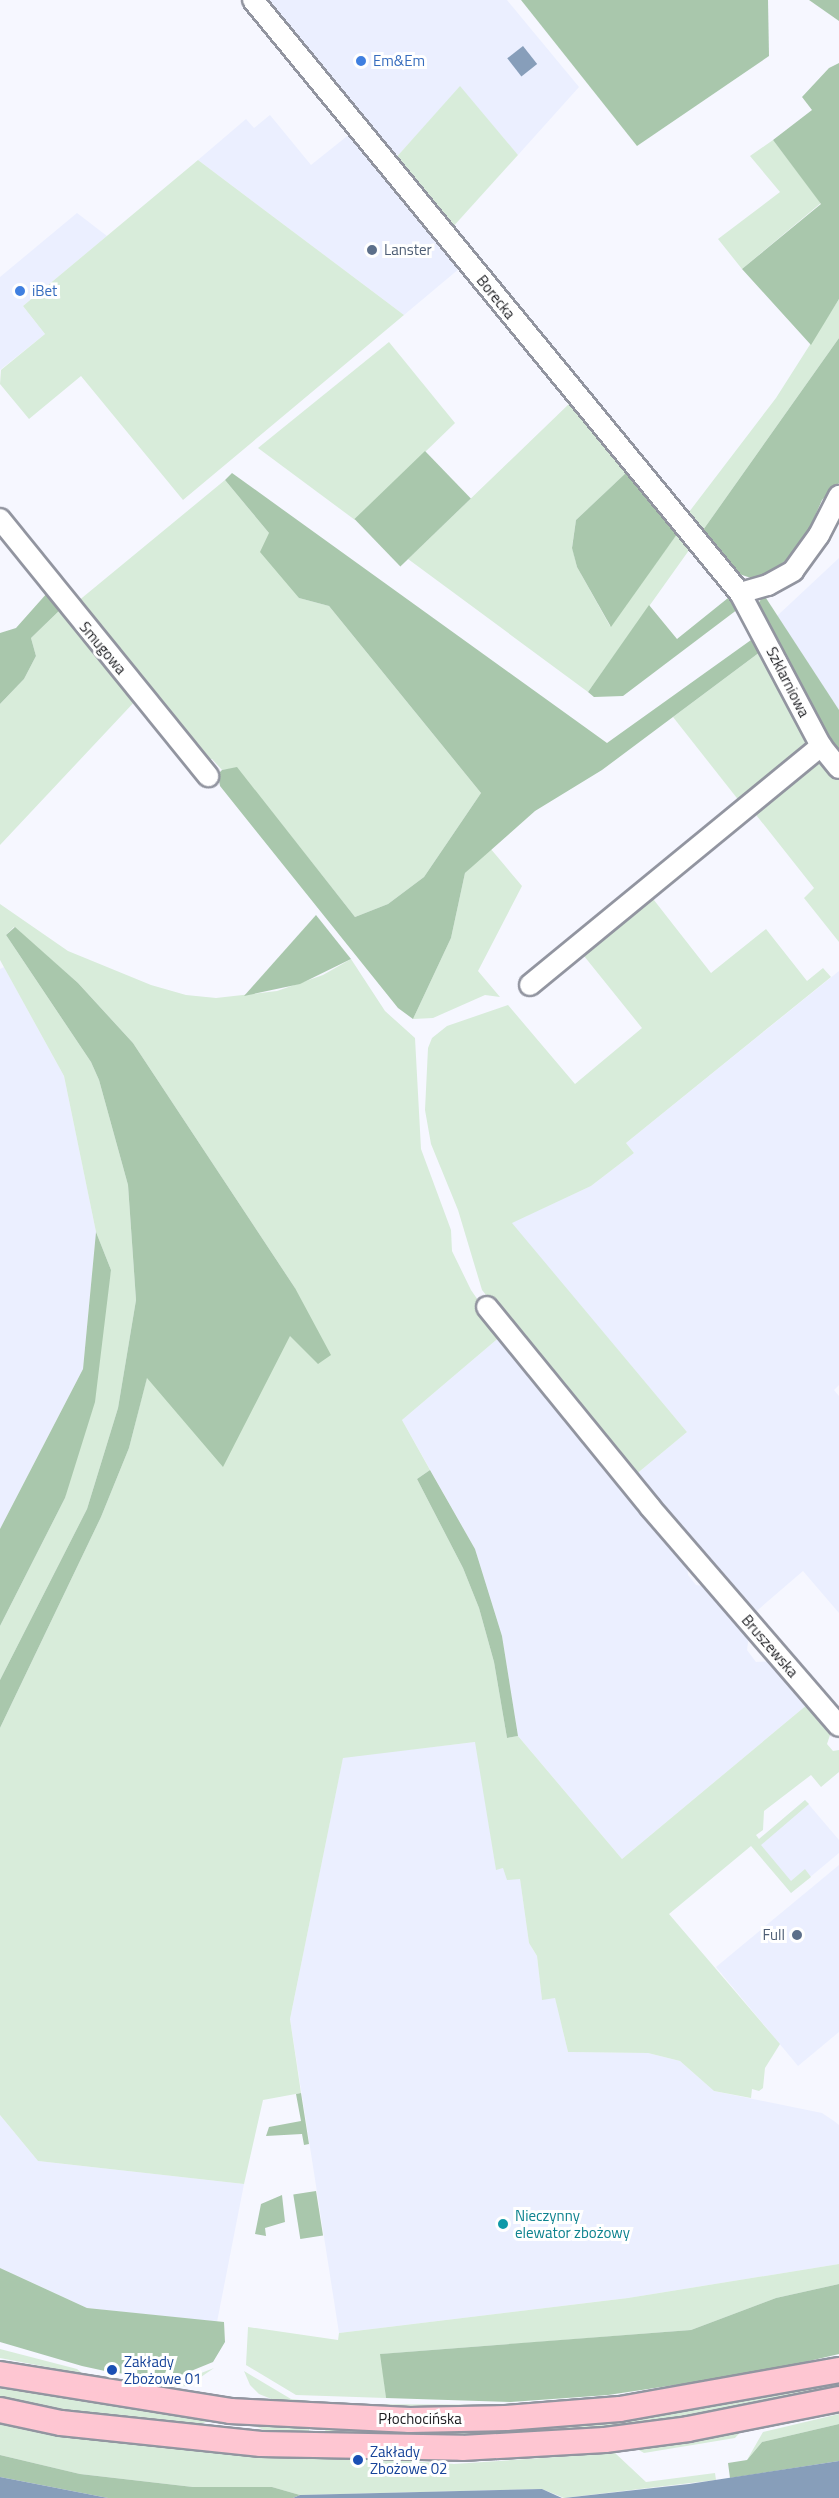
<!DOCTYPE html>
<meta charset="utf-8">
<style>
body{margin:0}
#map{position:relative;width:839px;height:2498px;overflow:hidden;background:#f6f7ff;font-family:"Titillium Web",sans-serif}
div>[style]{position:absolute}
.built>*{inset:0;background:#ebefff}
.green>*{inset:0;background:#d8ecda}
.forest>*{inset:0;background:#a9c7ac;transform-origin:0 0}
.water>*{inset:0;background:#879eba;transform-origin:0 0}
.roads{filter:drop-shadow(2px 0 #9295a0) drop-shadow(-2px 0 #9295a0) drop-shadow(0 2px #9295a0) drop-shadow(0 -2px #9295a0)}
.minor>*{height:20px;margin:-10px;padding:0 10px;transform-origin:10px;border-radius:10px;background:#fff}
.major>*{height:24px;margin:-12px;padding:0 12px;transform-origin:12px;border-radius:12px;background:#fec6d2}
.dots>*{width:16px;height:16px;translate:-50% -50%;box-sizing:border-box;border:3px solid #fff;border-radius:50%}
span{translate:-50% -50%;white-space:nowrap;text-align:center;line-height:1.15;-webkit-text-stroke:6px #fff;paint-order:stroke}
.shop-label{font-size:15px;color:#366cbe}
.left{translate:0 -50%;text-align:left}
.service-label{font-size:15px;color:#4e5e75}
.right{translate:-100% -50%;text-align:right}
.street-label{font-size:15px;color:#191a1e}
.culture-label{font-size:15px;color:#0d838f}
.transit-label{font-size:15px;color:#164399}
</style>
<div id="map">
<div class="built">
<div style="clip-path:polygon(261px 0,507px 0,579px 87px,518px 155px,460px 87px,393px 161px)"></div>
<div style="clip-path:polygon(270px 115px,311px 165px,351px 133px,460px 268px,404px 315px,198px 160px,246px 119px,254px 128px)"></div>
<div style="clip-path:polygon(77px 213px,107px 236px,23px 306px,45px 334px,0 370px,0 277px)"></div>
<div style="clip-path:polygon(839px 558px,839px 710px,777px 616px)"></div>
<div style="clip-path:polygon(4px 967px,64px 1076px,96px 1232px,83px 1369px,0 1529px,0 969px)"></div>
<div style="clip-path:polygon(839px 971px,839px 1385px,834px 1390px,839px 1396px,839px 1613px,803px 1571px,752px 1615px,710px 1559px,703px 1557px,634px 1476px,687px 1432px,511px 1223px,591px 1186px,634px 1153px,626px 1143px)"></div>
<div style="clip-path:polygon(502px 1335px,637px 1501px,636px 1507px,650px 1524px,654px 1522px,687px 1563px,688px 1575px,696px 1585px,707px 1587px,749px 1635px,747px 1650px,756px 1662px,772px 1661px,808px 1704px,622px 1859px,518px 1736px,502px 1636px,475px 1549px,402px 1420px)"></div>
<div style="clip-path:polygon(476px 1742px,496px 1869px,503px 1868px,520px 1878px,529px 1943px,537px 1956px,542px 1999px,555px 1997px,568px 2052px,648px 2053px,680px 2061px,714px 2091px,822px 2113px,834px 2121px,839px 2125px,839px 2264px,628px 2298px,339px 2333px,290px 2019px,343px 1757px)"></div>
<div style="clip-path:polygon(805px 1800px,839px 1840px,839px 1853px,791px 1893px,752px 1845px)"></div>
<div style="clip-path:polygon(839px 1865px,839px 2032px,798px 2066px,716px 1967px)"></div>
<div style="clip-path:polygon(0 2115px,38px 2161px,244px 2184px,217px 2322px,87px 2308px,0 2268px)"></div>
</div>
<div class="green">
<div style="clip-path:polygon(460px 86px,518px 155px,451px 229px,393px 161px)"></div>
<div style="clip-path:polygon(773px 140px,821px 203px,742px 269px,718px 239px,780px 192px,750px 156px)"></div>
<div style="clip-path:polygon(198px 160px,404px 315px,183px 500px,81px 376px,29px 419px,0 384px,1px 370px,45px 334px,23px 306px)"></div>
<div style="clip-path:polygon(839px 299px,839px 338px,701px 533px,686px 516px,776px 398px)"></div>
<div style="clip-path:polygon(389px 342px,455px 423px,355px 520px,258px 448px)"></div>
<div style="clip-path:polygon(571px 402px,629px 470px,576px 520px,572px 547px,577px 567px,610px 626px,680px 530px,692px 546px,588px 692px,408px 559px)"></div>
<div style="clip-path:polygon(225px 480px,269px 533px,299px 598px,329px 606px,481px 793px,424px 877px,388px 904px,355px 917px,237px 768px,222px 770px,212px 759px,204px 759px,77px 602px)"></div>
<div style="clip-path:polygon(62px 608px,138px 698px,0 845px,0 704px,24px 679px,36px 656px,31px 638px)"></div>
<div style="clip-path:polygon(764px 649px,809px 744px,740px 802px,673px 717px)"></div>
<div style="clip-path:polygon(820px 763px,839px 776px,839px 942px,804px 898px,814px 888px,753px 811px,811px 765px)"></div>
<div style="clip-path:polygon(490px 848px,522px 886px,478px 971px,500px 997px,485px 995px,433px 1018px,413px 1019px,451px 938px,465px 873px)"></div>
<div style="clip-path:polygon(650px 895px,711px 973px,766px 929px,807px 981px,823px 968px,831px 977px,626px 1143px,634px 1153px,591px 1186px,512px 1223px,687px 1432px,634px 1476px,482px 1290px,458px 1210px,431px 1144px,425px 1110px,428px 1048px,432px 1038px,447px 1026px,508px 1005px,575px 1084px,642px 1028px,580px 951px)"></div>
<div style="clip-path:polygon(0 904px,68px 951px,151px 985px,186px 995px,216px 998px,277px 991px,323px 975px,351px 959px,385px 1011px,415px 1038px,421px 1149px,451px 1230px,452px 1251px,471px 1290px,502px 1335px,402px 1420px,430px 1470px,417px 1479px,463px 1568px,479px 1608px,494px 1662px,507px 1738px,518px 1736px,622px 1859px,808px 1704px,831px 1732px,827px 1744px,833px 1751px,839px 1750px,839px 1772px,821px 1787px,811px 1775px,764px 1811px,763px 1830px,756px 1835px,759px 1839px,805px 1800px,809px 1804px,761px 1845px,791px 1881px,805px 1869px,811px 1877px,791px 1893px,751px 1846px,669px 1914px,780px 2044px,765px 2068px,763px 2088px,759px 2091px,752px 2089px,751px 2098px,714px 2091px,680px 2061px,648px 2053px,568px 2052px,555px 1998px,542px 2000px,537px 1956px,529px 1943px,520px 1879px,507px 1880px,503px 1868px,496px 1870px,475px 1742px,343px 1758px,290px 2019px,301px 2093px,263px 2100px,244px 2184px,38px 2161px,0 2115px,0 1728px,101px 1517px,129px 1448px,147px 1377px,295px 1288px,133px 1043px,78px 983px,14px 927px,6px 935px,91px 1062px,99px 1080px,128px 1185px,136px 1300px,118px 1408px,87px 1509px,0 1680px,0 1626px,65px 1498px,111px 1270px,96px 1232px,64px 1076px,0 960px)"></div>
<div style="clip-path:polygon(839px 2264px,839px 2284px,776px 2298px,691px 2330px,381px 2354px,386px 2398px,296px 2395px,246px 2365px,248px 2327px,338px 2340px,339px 2333px,628px 2298px)"></div>
<div style="clip-path:polygon(0 2349px,77px 2369px,83px 2374px,0 2358px)"></div>
<div style="clip-path:polygon(839px 2359px,773px 2377px,609px 2403px,507px 2411px,321px 2404px,557px 2405px,724px 2383px)"></div>
<div style="clip-path:polygon(214px 2368px,188px 2386px,172px 2387px,173px 2384px)"></div>
<div style="clip-path:polygon(244px 2371px,291px 2399px,311px 2401px,311px 2404px,274px 2400px,259px 2394px,250px 2385px)"></div>
<div style="clip-path:polygon(839px 2378px,839px 2392px,669px 2424px,463px 2441px,325px 2433px,326px 2424px)"></div>
<div style="clip-path:polygon(0 2381px,213px 2419px,196px 2426px,0 2401px)"></div>
<div style="clip-path:polygon(839px 2414px,839px 2424px,762px 2442px,747px 2460px,763px 2432px)"></div>
<div style="clip-path:polygon(0 2418px,366px 2462px,366px 2458px,454px 2464px,615px 2453px,646px 2482px,715px 2473px,716px 2480px,564px 2498px,542px 2489px,300px 2495px,272px 2487px,193px 2487px,80px 2474px,0 2455px)"></div>
<div style="clip-path:polygon(244px 2421px,310px 2422px,309px 2432px,264px 2430px)"></div>
<div style="clip-path:polygon(743px 2429px,735px 2438px,644px 2453px,632px 2446px)"></div>
</div>
<div class="forest">
<div style="clip-path:polygon(521px 0,768px 0,769px 56px,637px 146px)"></div>
<div style="clip-path:polygon(809px 0,839px 0,839px 21px)"></div>
<div style="clip-path:polygon(839px 63px,839px 299px,811px 345px,742px 269px,821px 204px,773px 140px,812px 110px,802px 97px,829px 68px)"></div>
<div style="clip-path:polygon(839px 338px,839px 483px,822px 500px,801px 548px,760px 581px,739px 574px,701px 533px)"></div>
<div style="left:425px;top:451px;width:66px;height:98px;rotate:46deg"></div>
<div style="clip-path:polygon(629px 470px,680px 530px,611px 627px,577px 567px,572px 548px,576px 520px)"></div>
<div style="clip-path:polygon(232px 473px,607px 743px,758px 635px,764px 649px,602px 770px,535px 811px,465px 873px,451px 938px,413px 1019px,398px 1008px,220px 786px,218px 774px,222px 770px,237px 767px,355px 917px,388px 904px,424px 877px,481px 793px,329px 606px,299px 598px,260px 552px,269px 533px,225px 480px)"></div>
<div style="clip-path:polygon(48px 592px,62px 608px,31px 638px,36px 656px,24px 679px,0 704px,0 633px,16px 628px)"></div>
<div style="clip-path:polygon(733px 594px,742px 606px,623px 696px,594px 697px,588px 692px,649px 605px,677px 639px)"></div>
<div style="clip-path:polygon(764px 595px,839px 710px,839px 758px,757px 605px)"></div>
<div style="clip-path:polygon(316px 915px,351px 959px,300px 984px,244px 996px)"></div>
<div style="clip-path:polygon(15px 927px,78px 983px,133px 1043px,295px 1288px,331px 1355px,318px 1364px,290px 1336px,223px 1467px,147px 1378px,129px 1448px,101px 1517px,0 1728px,0 1680px,87px 1509px,118px 1408px,136px 1300px,128px 1185px,99px 1080px,91px 1062px,6px 935px)"></div>
<div style="clip-path:polygon(96px 1232px,111px 1270px,95px 1402px,65px 1498px,0 1626px,0 1529px,83px 1369px)"></div>
<div style="clip-path:polygon(430px 1470px,475px 1549px,502px 1636px,518px 1736px,507px 1738px,494px 1662px,479px 1608px,463px 1568px,417px 1479px)"></div>
<div style="clip-path:polygon(301px 2093px,309px 2144px,304px 2145px,302px 2134px,266px 2136px,269px 2127px,301px 2121px,296px 2094px)"></div>
<div style="left:316px;top:2191px;width:45px;height:23px;rotate:81deg"></div>
<div style="clip-path:polygon(282px 2195px,285px 2222px,265px 2228px,266px 2236px,255px 2234px,261px 2204px)"></div>
<div style="clip-path:polygon(0 2268px,87px 2308px,224px 2322px,225px 2342px,213px 2362px,169px 2380px,118px 2373px,119px 2369px,105px 2367px,105px 2371px,82px 2366px,0 2342px)"></div>
<div style="clip-path:polygon(839px 2284px,839px 2354px,762px 2372px,608px 2395px,511px 2402px,386px 2398px,380px 2354px,691px 2330px,776px 2298px)"></div>
<div style="clip-path:polygon(839px 2424px,839px 2461px,730px 2478px,728px 2463px,747px 2460px,762px 2442px)"></div>
<div style="clip-path:polygon(0 2455px,80px 2474px,193px 2487px,272px 2487px,300px 2495px,293px 2498px,108px 2498px,0 2477px)"></div>
</div>
<div class="water">
<div style="left:523px;top:46px;width:23px;height:20px;rotate:52deg"></div>
<div style="clip-path:polygon(839px 2461px,839px 2498px,564px 2498px,689px 2484px)"></div>
<div style="clip-path:polygon(0 2477px,108px 2498px,0 2498px)"></div>
<div style="clip-path:polygon(542px 2489px,562px 2498px,293px 2498px,300px 2495px)"></div>
</div>
<div class="roads">
<div class="minor">
<div style="left:253px;top:0;width:767px;rotate:50.61deg"></div>
<div style="left:740px;top:593px;width:173px;rotate:62.1deg"></div>
<div style="left:821px;top:746px;width:28px;rotate:51deg"></div>
<div style="left:0;top:519px;width:331px;rotate:51deg"></div>
<div style="left:740px;top:593px;width:29px;rotate:-16deg"></div>
<div style="left:768px;top:585px;width:29px;rotate:-29deg"></div>
<div style="left:793px;top:571px;width:44px;rotate:-54.2deg"></div>
<div style="left:819px;top:535px;width:44px;rotate:-62.9deg"></div>
<div style="left:530px;top:985px;width:377px;rotate:-39.4deg"></div>
<div style="left:487px;top:1307px;width:258px;rotate:50.8deg"></div>
<div style="left:650px;top:1507px;width:289px;rotate:49.2deg"></div>
</div>
<div class="major">
<div style="left:0;top:2374px;width:233px;rotate:9.1deg"></div>
<div style="left:230px;top:2411px;width:180px;rotate:2.9deg"></div>
<div style="left:410px;top:2420px;width:96px;rotate:-1.2deg"></div>
<div style="left:506px;top:2418px;width:114px;rotate:-4.5deg"></div>
<div style="left:620px;top:2409px;width:222px;rotate:-10.1deg"></div>
<div style="left:0;top:2410px;width:62px;rotate:12deg"></div>
<div style="left:61px;top:2423px;width:201px;rotate:6deg"></div>
<div style="left:261px;top:2444px;width:201px;rotate:1.1deg"></div>
<div style="left:462px;top:2448px;width:143px;rotate:-3.2deg"></div>
<div style="left:605px;top:2440px;width:84px;rotate:-7.5deg"></div>
<div style="left:688px;top:2429px;width:154px;rotate:-11.2deg"></div>
</div>
</div>
<div class="dots">
<div style="left:361px;top:61px;background:#3f7fe0"></div>
<div style="left:372px;top:250px;background:#5c6f8a"></div>
<div style="left:20px;top:291px;background:#3f7fe0"></div>
<div style="left:797px;top:1935px;background:#5c6f8a"></div>
<div style="left:503px;top:2224px;background:#0f9aa8"></div>
<div style="left:112px;top:2370px;background:#1a4fb4"></div>
<div style="left:358px;top:2460px;background:#1a4fb4"></div>
</div>
<div class="shop-label">
<span class="left" style="left:373px;top:61px">Em&amp;Em</span>
<span class="left" style="left:32px;top:291px">iBet</span>
</div>
<div class="service-label">
<span class="left" style="left:384px;top:250px">Lanster</span>
<span class="right" style="left:785px;top:1935px">Full</span>
</div>
<div class="street-label">
<span style="left:496px;top:297px;rotate:51deg">Borecka</span>
<span style="left:103px;top:648px;rotate:50deg">Smugowa</span>
<span style="left:788px;top:682px;rotate:63deg">Szklarniowa</span>
<span style="left:770px;top:1646px;rotate:49deg">Bruszewska</span>
<span style="left:420px;top:2419px">Płochocińska</span>
</div>
<div class="culture-label">
<span class="left" style="left:515px;top:2224px">Nieczynny<br>elewator zbożowy</span>
</div>
<div class="transit-label">
<span class="left" style="left:124px;top:2370px">Zakłady<br>Zbożowe 01</span>
<span class="left" style="left:370px;top:2460px">Zakłady<br>Zbożowe 02</span>
</div>
</div>
